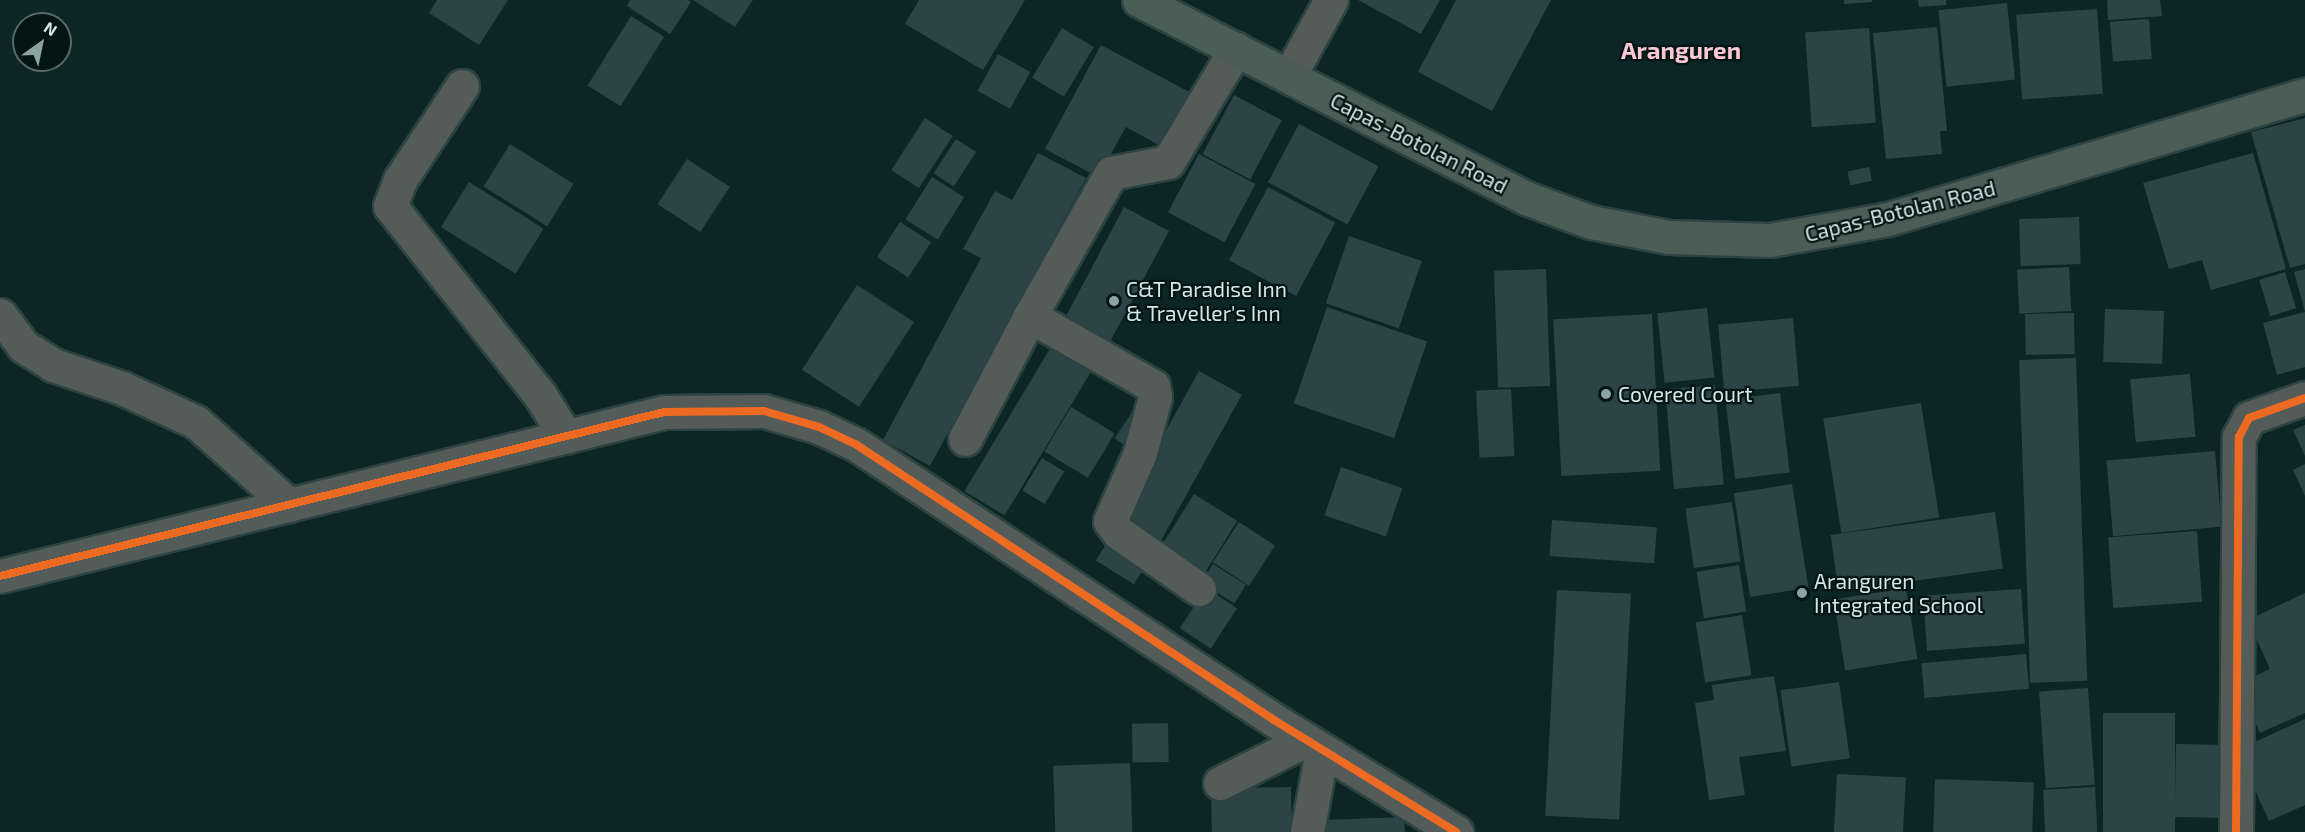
<!DOCTYPE html>
<style>
body{margin:0}
#map{position:relative;width:2305px;height:832px;overflow:hidden;background:#0b2624;font-family:"Exo 2",sans-serif}
div>[style]{position:absolute}
.building>*{inset:0;background:#2d4446;transform-origin:0 0}
.roads{filter:drop-shadow(2px 0 #2d4342) drop-shadow(-2px 0 #2d4342) drop-shadow(0 2px #2d4342) drop-shadow(0 -2px #2d4342)}
.minor>*{height:33px;margin:-16.5px;padding:0 16.5px;transform-origin:16.5px;border-radius:16.5px;background:#535c58}
.major>*{height:33px;margin:-16.5px;padding:0 16.5px;transform-origin:16.5px;border-radius:16.5px;background:#4c5c57}
.cycleway>*{height:8px;margin:-4px;padding:0 4px;transform-origin:4px;border-radius:4px;background:#ed6a23}
.dots>*{width:16px;height:16px;translate:-50% -50%;box-sizing:border-box;border:3px solid #041514;border-radius:50%}
span{translate:-50% -50%;white-space:nowrap;text-align:center;line-height:1.15;-webkit-text-stroke:4.5px #041514;paint-order:stroke}
.street-label{font-size:21px;color:#d2e9e7}
.poi-label{font-size:21px;color:#d2e9e7}
.left{translate:0 -50%;text-align:left}
.quarter-label{font-size:24px;color:#fac7d4;font-weight:700}
.north{position:absolute;left:12px;top:12px;width:60px;height:60px;box-sizing:border-box;background:#041514;border:2px solid #566a68;border-radius:50%;rotate:33deg;font-size:16px;font-weight:700;line-height:24px;text-align:center;color:#d2e9e7}
.north::after{content:'';display:block;margin:auto;width:21px;height:27px;background:#8ca5a3;clip-path:polygon(50% 0,100% 100%,50% 72%,0 100%)}
</style>
<div id="map">
<div class="building">
<div style="clip-path:polygon(437px 0,508px 0,479px 45px,429px 13px)"></div>
<div style="clip-path:polygon(630px 0,688px 0,691px 2px,670px 34px,627px 6px)"></div>
<div style="clip-path:polygon(693px 0,753px 0,735px 27px)"></div>
<div style="clip-path:polygon(919px 0,1025px 0,983px 70px,905px 24px)"></div>
<div style="clip-path:polygon(1358px 0,1440px 0,1421px 34px)"></div>
<div style="clip-path:polygon(1456px 0,1551px 0,1492px 111px,1418px 72px)"></div>
<div style="clip-path:polygon(1844px 0,1872px 0,1872px 2px,1844px 4px)"></div>
<div style="clip-path:polygon(1918px 0,1946px 0,1946px 5px,1919px 7px)"></div>
<div style="clip-path:polygon(2107px 0,2160px 0,2162px 16px,2108px 20px)"></div>
<div style="left:2007px;top:3px;width:77px;height:69px;rotate:84deg"></div>
<div style="left:2097px;top:9px;width:85px;height:81px;rotate:86deg"></div>
<div style="left:631px;top:16px;width:39px;height:82px;rotate:32deg"></div>
<div style="left:2149px;top:19px;width:40px;height:39px;rotate:86deg"></div>
<div style="clip-path:polygon(1937px 27px,1947px 131px,1940px 131px,1942px 154px,1886px 159px,1873px 33px)"></div>
<div style="left:1062px;top:28px;width:37px;height:58px;rotate:31deg"></div>
<div style="left:1869px;top:28px;width:95px;height:64px;rotate:86deg"></div>
<div style="clip-path:polygon(1101px 45px,1197px 96px,1168px 150px,1126px 127px,1098px 177px,1045px 149px)"></div>
<div style="left:998px;top:54px;width:37px;height:42px;rotate:29deg"></div>
<div style="left:1234px;top:95px;width:54px;height:67px;rotate:28deg"></div>
<div style="left:925px;top:118px;width:33px;height:62px;rotate:33deg"></div>
<div style="clip-path:polygon(2305px 118px,2305px 264px,2290px 268px,2251px 132px)"></div>
<div style="left:1299px;top:124px;width:90px;height:66px;rotate:28deg"></div>
<div style="left:956px;top:139px;width:24px;height:41px;rotate:33deg"></div>
<div style="left:510px;top:144px;width:75px;height:50px;rotate:32deg"></div>
<div style="clip-path:polygon(1038px 153px,1086px 178px,930px 466px,883px 440px,981px 258px,963px 249px,995px 191px,1012px 200px)"></div>
<div style="clip-path:polygon(2253px 153px,2286px 269px,2211px 290px,2202px 260px,2169px 269px,2143px 183px)"></div>
<div style="left:1199px;top:154px;width:64px;height:66px;rotate:28deg"></div>
<div style="left:687px;top:159px;width:51px;height:54px;rotate:33deg"></div>
<div style="left:1869px;top:167px;width:14px;height:22px;rotate:78deg"></div>
<div style="left:932px;top:177px;width:38px;height:50px;rotate:32deg"></div>
<div style="left:469px;top:182px;width:88px;height:53px;rotate:32deg"></div>
<div style="left:1268px;top:187px;width:76px;height:83px;rotate:28deg"></div>
<div style="left:1124px;top:207px;width:51px;height:131px;rotate:28deg"></div>
<div style="left:2079px;top:217px;width:47px;height:60px;rotate:88deg"></div>
<div style="left:900px;top:222px;width:37px;height:42px;rotate:33deg"></div>
<div style="left:1349px;top:236px;width:77px;height:71px;rotate:19deg"></div>
<div style="left:2069px;top:267px;width:44px;height:52px;rotate:87deg"></div>
<div style="left:1546px;top:269px;width:117px;height:52px;rotate:88deg"></div>
<div style="clip-path:polygon(2305px 269px,2305px 367px,2277px 375px,2263px 323px,2305px 312px,2294px 272px)"></div>
<div style="left:2285px;top:272px;width:38px;height:27px;rotate:73deg"></div>
<div style="left:857px;top:285px;width:68px;height:101px;rotate:33deg"></div>
<div style="left:1327px;top:307px;width:106px;height:102px;rotate:19deg"></div>
<div style="left:1707px;top:308px;width:70px;height:50px;rotate:84deg"></div>
<div style="left:2105px;top:309px;width:59px;height:53px;rotate:2deg"></div>
<div style="left:2074px;top:313px;width:41px;height:49px;rotate:89deg"></div>
<div style="left:1652px;top:314px;width:157px;height:99px;rotate:87deg"></div>
<div style="left:1793px;top:318px;width:68px;height:75px;rotate:85deg"></div>
<div style="left:1054px;top:342px;width:47px;height:174px;rotate:31deg"></div>
<div style="left:2076px;top:358px;width:323px;height:57px;rotate:88deg"></div>
<div style="left:1199px;top:371px;width:49px;height:171px;rotate:29deg"></div>
<div style="left:2190px;top:374px;width:63px;height:60px;rotate:85deg"></div>
<div style="left:1715px;top:385px;width:100px;height:50px;rotate:85deg"></div>
<div style="left:1511px;top:389px;width:67px;height:35px;rotate:87deg"></div>
<div style="left:1780px;top:393px;width:80px;height:55px;rotate:83deg"></div>
<div style="left:1921px;top:403px;width:116px;height:99px;rotate:81deg"></div>
<div style="left:1071px;top:407px;width:51px;height:52px;rotate:31deg"></div>
<div style="left:1133px;top:411px;width:18px;height:33px;rotate:34deg"></div>
<div style="clip-path:polygon(2305px 425px,2305px 456px,2293px 430px)"></div>
<div style="left:2215px;top:451px;width:76px;height:109px;rotate:85deg"></div>
<div style="left:1042px;top:458px;width:26px;height:38px;rotate:31deg"></div>
<div style="clip-path:polygon(2305px 464px,2305px 496px,2293px 470px)"></div>
<div style="left:1341px;top:467px;width:65px;height:51px;rotate:19deg"></div>
<div style="left:1792px;top:484px;width:105px;height:59px;rotate:81deg"></div>
<div style="left:1194px;top:494px;width:51px;height:62px;rotate:32deg"></div>
<div style="left:1732px;top:502px;width:60px;height:47px;rotate:82deg"></div>
<div style="left:1995px;top:512px;width:57px;height:166px;rotate:82deg"></div>
<div style="left:1552px;top:520px;width:105px;height:36px;rotate:4deg"></div>
<div style="left:1239px;top:522px;width:43px;height:48px;rotate:33deg"></div>
<div style="left:2197px;top:531px;width:71px;height:89px;rotate:86deg"></div>
<div style="left:1108px;top:541px;width:45px;height:23px;rotate:32deg"></div>
<div style="left:1213px;top:564px;width:39px;height:22px;rotate:32deg"></div>
<div style="left:1739px;top:565px;width:47px;height:43px;rotate:81deg"></div>
<div style="left:1206px;top:588px;width:37px;height:48px;rotate:33deg"></div>
<div style="left:1906px;top:588px;width:72px;height:73px;rotate:81deg"></div>
<div style="left:2021px;top:589px;width:55px;height:98px;rotate:86deg"></div>
<div style="left:1557px;top:590px;width:74px;height:226px;rotate:3deg"></div>
<div style="clip-path:polygon(2305px 593px,2305px 713px,2260px 733px,2238px 684px,2270px 669px,2248px 620px)"></div>
<div style="left:1742px;top:615px;width:61px;height:47px;rotate:81deg"></div>
<div style="left:2026px;top:654px;width:35px;height:105px;rotate:85deg"></div>
<div style="clip-path:polygon(1774px 676px,1786px 751px,1739px 757px,1745px 795px,1709px 800px,1695px 703px,1714px 700px,1712px 685px)"></div>
<div style="left:1839px;top:682px;width:77px;height:59px;rotate:82deg"></div>
<div style="left:2088px;top:688px;width:97px;height:49px;rotate:86deg"></div>
<div style="left:2103px;top:713px;width:72px;height:119px"></div>
<div style="clip-path:polygon(2305px 719px,2305px 805px,2269px 821px,2237px 750px)"></div>
<div style="left:1168px;top:723px;width:39px;height:36px;rotate:89deg"></div>
<div style="left:2176px;top:744px;width:45px;height:73px;rotate:1deg"></div>
<div style="left:1130px;top:763px;width:69px;height:77px;rotate:88deg"></div>
<div style="left:1837px;top:774px;width:69px;height:58px;rotate:3deg"></div>
<div style="left:1935px;top:779px;width:99px;height:53px;rotate:2deg"></div>
<div style="left:1291px;top:787px;width:45px;height:80px;rotate:89deg"></div>
<div style="left:2095px;top:787px;width:45px;height:52px;rotate:87deg"></div>
<div style="clip-path:polygon(1404px 817px,1405px 832px,1324px 832px,1323px 820px)"></div>
</div>
<div class="roads">
<div class="minor">
<div style="left:1289px;top:76px;width:87px;rotate:-61.1deg"></div>
<div style="left:462px;top:86px;width:113px;rotate:123.4deg"></div>
<div style="left:400px;top:180px;width:28px;rotate:111deg"></div>
<div style="left:390px;top:206px;width:241px;rotate:51.6deg"></div>
<div style="left:540px;top:395px;width:49px;rotate:58.2deg"></div>
<div style="left:0;top:315px;width:39px;rotate:53deg"></div>
<div style="left:23px;top:346px;width:36px;rotate:32deg"></div>
<div style="left:53px;top:365px;width:73px;rotate:18.4deg"></div>
<div style="left:122px;top:388px;width:81px;rotate:24.7deg"></div>
<div style="left:196px;top:422px;width:125px;rotate:41.7deg"></div>
<div style="left:965px;top:439px;width:139px;rotate:-62.1deg"></div>
<div style="left:0;top:576px;width:684px;rotate:-13.87deg"></div>
<div style="left:664px;top:412px;width:100px;rotate:-0.6deg"></div>
<div style="left:764px;top:411px;width:57px;rotate:16.2deg"></div>
<div style="left:819px;top:427px;width:42px;rotate:25.3deg"></div>
<div style="left:857px;top:445px;width:500px;rotate:33.4deg"></div>
<div style="left:1274px;top:720px;width:214px;rotate:31.6deg"></div>
<div style="left:1199px;top:589px;width:98px;rotate:-145deg"></div>
<div style="left:1119px;top:533px;width:15px;rotate:-127deg"></div>
<div style="left:1110px;top:521px;width:74px;rotate:-66.2deg"></div>
<div style="left:1140px;top:453px;width:58px;rotate:-75deg"></div>
<div style="left:1155px;top:397px;width:11px;rotate:-100deg"></div>
<div style="left:1153px;top:386px;width:142px;rotate:-150.4deg"></div>
<div style="left:1030px;top:316px;width:164px;rotate:-60.5deg"></div>
<div style="left:1111px;top:173px;width:58px;rotate:-10.9deg"></div>
<div style="left:1168px;top:162px;width:132px;rotate:-59deg"></div>
<div style="left:1220px;top:783px;width:96px;rotate:-26.6deg"></div>
<div style="left:1307px;top:832px;width:83px;rotate:-79.6deg"></div>
<div style="left:2236px;top:832px;width:395px;rotate:-89.6deg"></div>
<div style="left:2239px;top:437px;width:21px;rotate:-62deg"></div>
<div style="left:2249px;top:418px;width:59px;rotate:-19.7deg"></div>
</div>
<div class="major">
<div style="left:1139px;top:0;width:435px;rotate:27.1deg"></div>
<div style="left:1526px;top:198px;width:69px;rotate:20.3deg"></div>
<div style="left:1591px;top:222px;width:79px;rotate:10.9deg"></div>
<div style="left:1669px;top:237px;width:101px;rotate:1.7deg"></div>
<div style="left:1770px;top:240px;width:120px;rotate:-10.1deg"></div>
<div style="left:1888px;top:219px;width:435px;rotate:-16.6deg"></div>
</div>
</div>
<div class="cycleway">
<div style="left:0;top:576px;width:684px;rotate:-13.87deg"></div>
<div style="left:664px;top:412px;width:100px;rotate:-0.6deg"></div>
<div style="left:764px;top:411px;width:57px;rotate:16.2deg"></div>
<div style="left:819px;top:427px;width:42px;rotate:25.3deg"></div>
<div style="left:857px;top:445px;width:500px;rotate:33.4deg"></div>
<div style="left:1274px;top:720px;width:214px;rotate:31.6deg"></div>
<div style="left:2236px;top:832px;width:395px;rotate:-89.6deg"></div>
<div style="left:2239px;top:437px;width:21px;rotate:-62deg"></div>
<div style="left:2249px;top:418px;width:59px;rotate:-19.7deg"></div>
</div>
<div class="dots">
<div style="left:1114px;top:301px;background:#8ca5a3"></div>
<div style="left:1606px;top:394px;background:#8ca5a3"></div>
<div style="left:1802px;top:593px;background:#8ca5a3"></div>
</div>
<div class="street-label">
<span style="left:1419px;top:143px;rotate:27deg">Capas-Botolan Road</span>
<span style="left:1900px;top:211px;rotate:-14deg">Capas-Botolan Road</span>
</div>
<div class="poi-label">
<span class="left" style="left:1126px;top:301px">C&amp;T Paradise Inn<br>&amp; Traveller's Inn</span>
<span class="left" style="left:1618px;top:394px">Covered Court</span>
<span class="left" style="left:1814px;top:593px">Aranguren<br>Integrated School</span>
</div>
<div class="quarter-label">
<span style="left:1681px;top:50px">Aranguren</span>
</div>
<div class="north">N</div>
</div>
